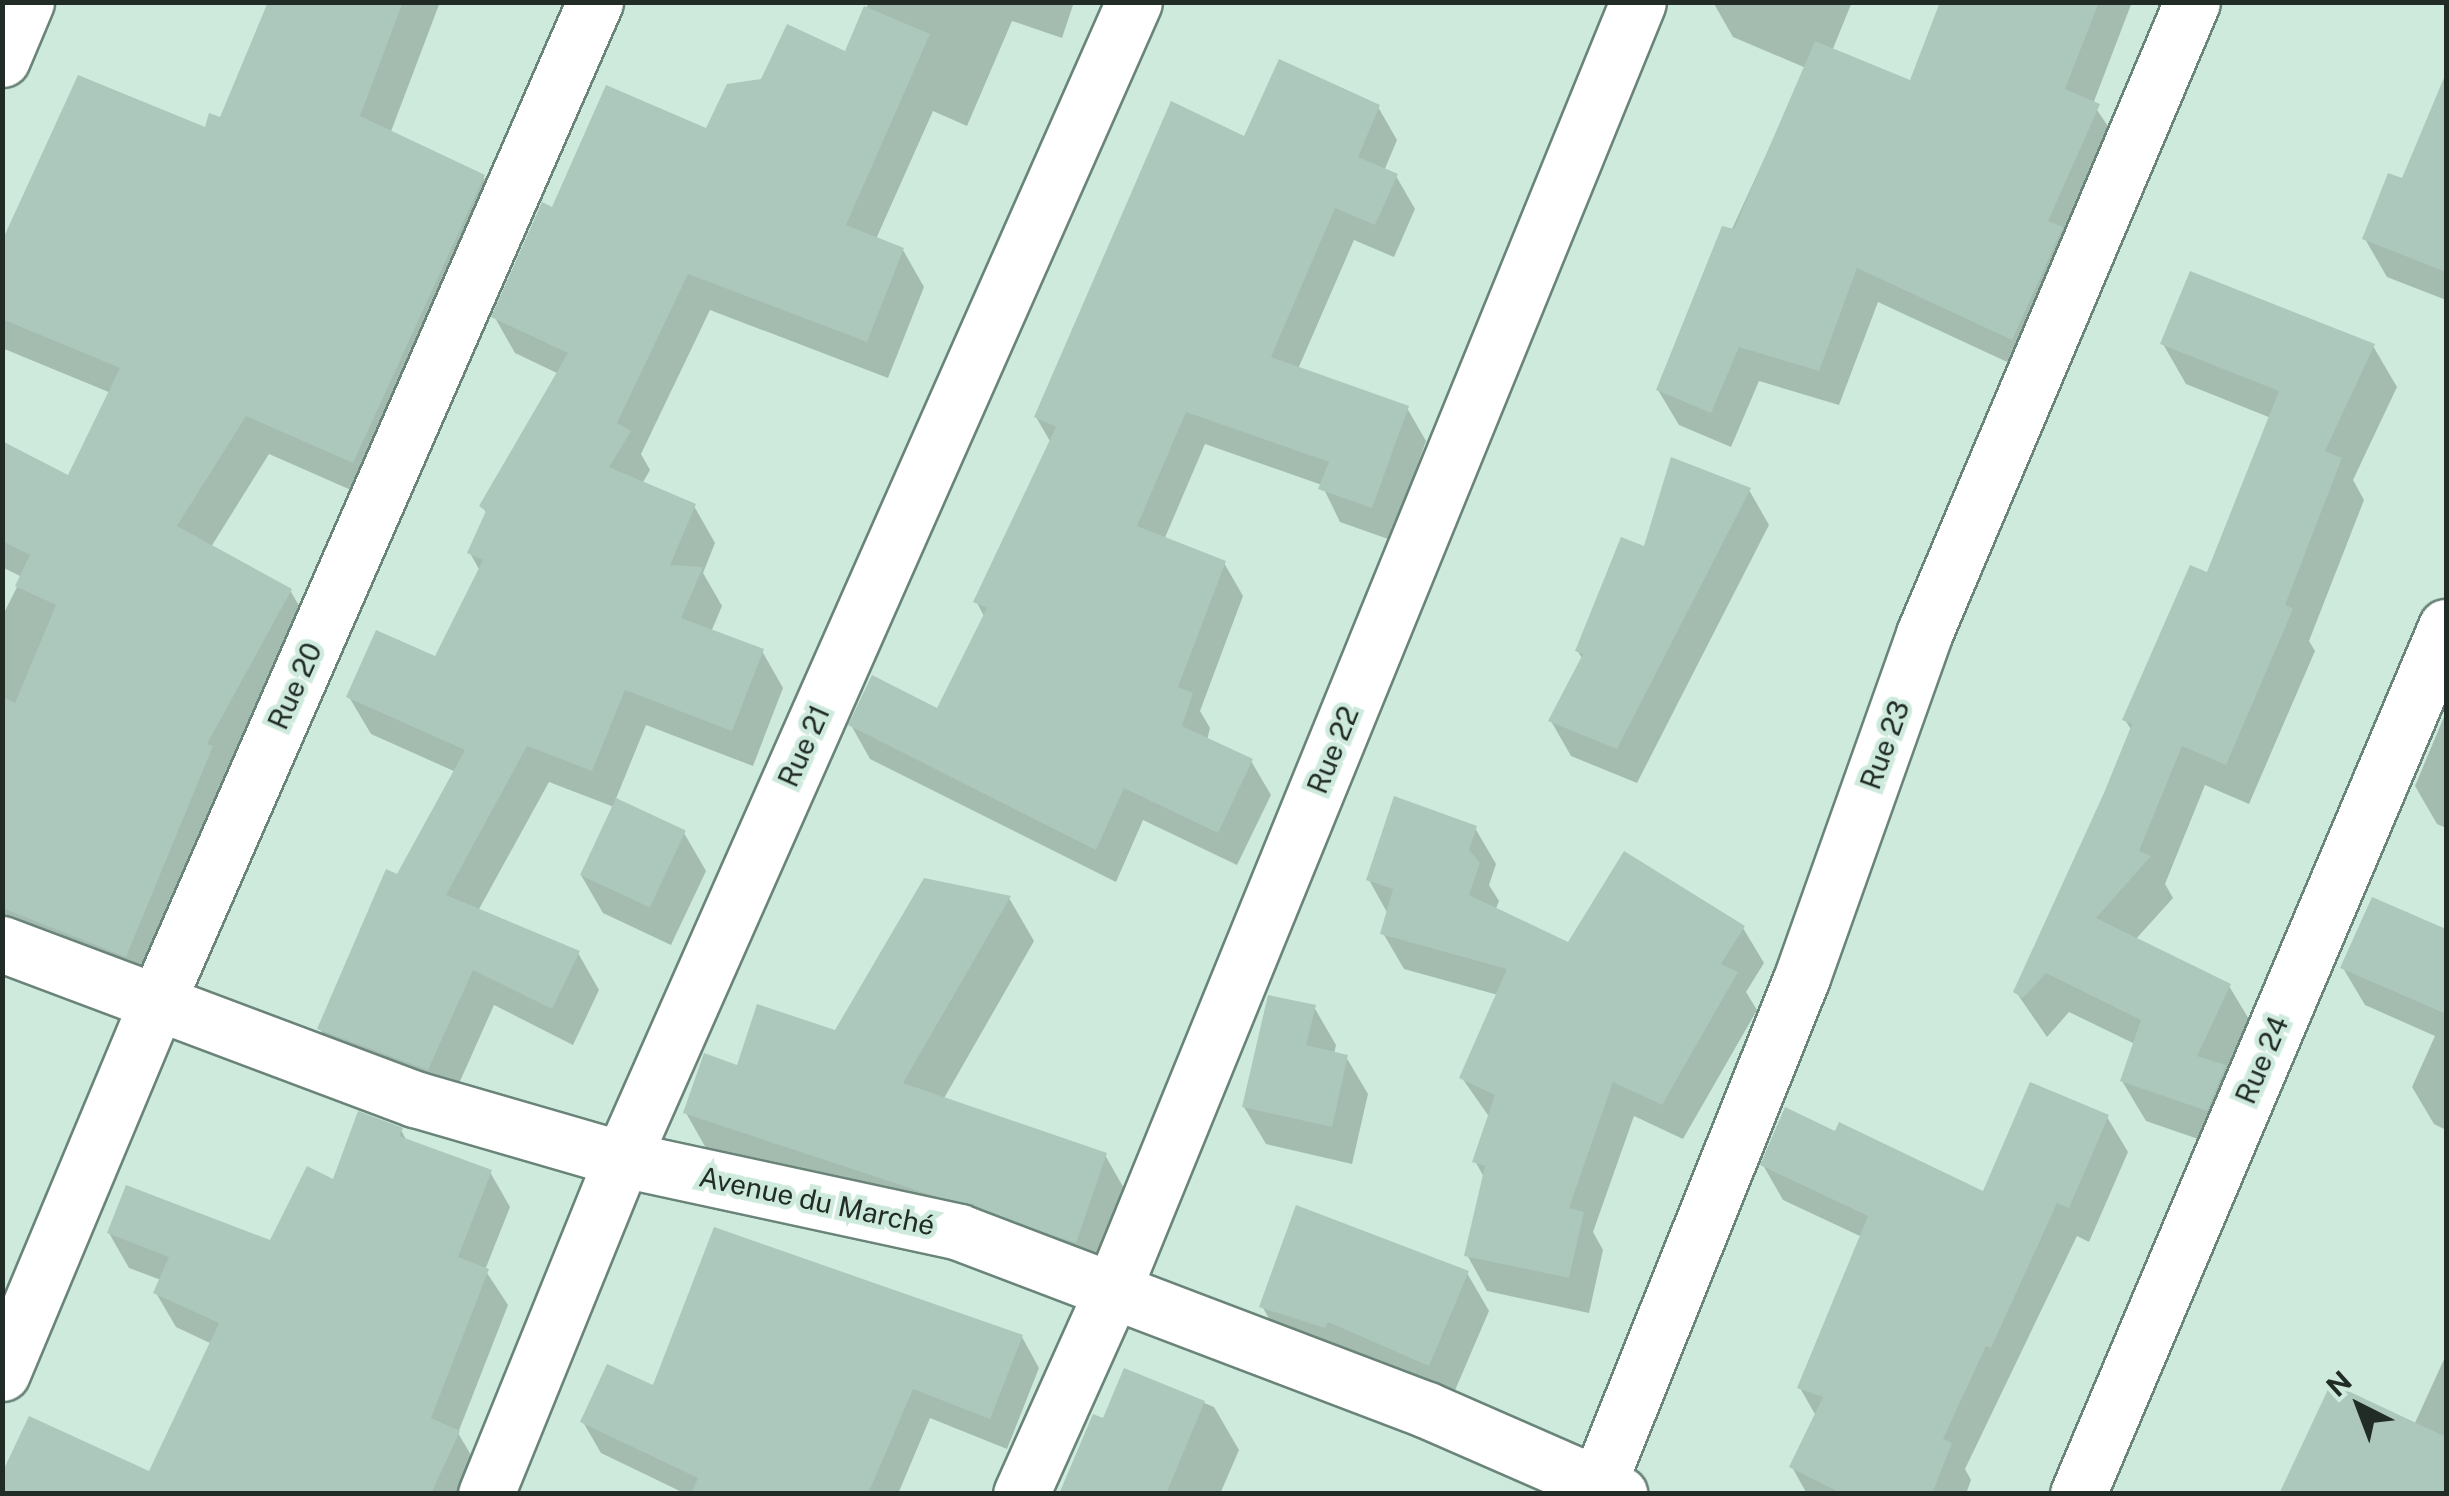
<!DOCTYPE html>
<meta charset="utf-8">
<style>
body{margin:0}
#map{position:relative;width:2449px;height:1496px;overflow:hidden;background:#ceeadd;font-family:"Public Sans",sans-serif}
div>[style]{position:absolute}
.shadow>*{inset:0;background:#0003}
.building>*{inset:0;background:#acc7bb;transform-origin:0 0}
.roads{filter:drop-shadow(2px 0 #6a8479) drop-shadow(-2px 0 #6a8479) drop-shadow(0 2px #6a8479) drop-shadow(0 -2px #6a8479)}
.minor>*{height:55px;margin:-27.5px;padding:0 27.5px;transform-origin:27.5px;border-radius:27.5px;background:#fff}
span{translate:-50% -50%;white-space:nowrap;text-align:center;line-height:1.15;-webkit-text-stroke:9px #ceeadd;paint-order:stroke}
.street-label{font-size:28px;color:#212c27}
.frame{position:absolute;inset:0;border:5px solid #212c27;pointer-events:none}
.north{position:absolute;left:2309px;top:1356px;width:100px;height:100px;-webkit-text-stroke:8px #ceeadd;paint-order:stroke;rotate:318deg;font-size:28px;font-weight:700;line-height:40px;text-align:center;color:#212c27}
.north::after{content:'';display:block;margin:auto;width:35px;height:45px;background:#212c27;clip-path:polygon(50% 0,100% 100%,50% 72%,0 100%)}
</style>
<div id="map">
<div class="shadow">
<div style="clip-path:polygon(268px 2px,440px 2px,390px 134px,483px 177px,506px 217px,376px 501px,269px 454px,211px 547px,290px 590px,313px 630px,149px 996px,2px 940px,2px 617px,22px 577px,2px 567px,2px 443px,70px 479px,111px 393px,2px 348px,2px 250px,222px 120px)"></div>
<div style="clip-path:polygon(869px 2px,1074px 2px,1062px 38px,1012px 21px,967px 126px,933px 111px,876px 239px,903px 250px,924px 287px,888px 378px,710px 310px,641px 454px,650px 470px,642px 484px,694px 506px,715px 543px,703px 573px,722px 606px,711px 632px,762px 651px,783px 688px,753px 766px,646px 725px,615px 801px,684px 833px,706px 871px,671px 945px,603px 913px,581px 875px,614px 807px,549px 782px,478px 911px,578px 953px,599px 990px,573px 1045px,494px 1005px,449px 1106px,341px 1066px,320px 1029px,456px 772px,371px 734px,349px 697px,436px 660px,480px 571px,470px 553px,487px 514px,482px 506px,559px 374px,515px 353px,494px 316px,553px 210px,707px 131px,763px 81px,846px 54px)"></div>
<div style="clip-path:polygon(1713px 2px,1852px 2px,1832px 51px,1911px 84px,1941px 2px,2132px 2px,2093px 104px,2118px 141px,2033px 374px,1878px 302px,1839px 405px,1759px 381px,1731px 447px,1679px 425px,1658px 390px,1806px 68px,1733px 37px)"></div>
<div style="clip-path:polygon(1378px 107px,1397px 140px,1384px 171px,1396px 176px,1415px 209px,1394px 257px,1354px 240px,1298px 369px,1407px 408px,1426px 441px,1391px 540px,1340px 522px,1322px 485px,1205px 444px,1164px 540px,1224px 563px,1243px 596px,1200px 711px,1210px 728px,1207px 740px,1251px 761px,1271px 795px,1237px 865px,1143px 820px,1116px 882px,870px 759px,851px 725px,938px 711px,985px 618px,976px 601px,1051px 443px,1036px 417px,1245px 139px)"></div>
<div style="clip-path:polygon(2389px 176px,2446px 199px,2446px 300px,2387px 277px,2365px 239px)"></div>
<div style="clip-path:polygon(2163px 344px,2373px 346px,2397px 387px,2353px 480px,2364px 500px,2309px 641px,2315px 651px,2249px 804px,2205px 785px,2165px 884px,2173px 898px,2135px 940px,2229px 986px,2253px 1026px,2230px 1150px,2146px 1121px,2122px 1081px,2135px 1044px,2069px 1012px,2047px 1037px,2016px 992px,2132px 731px,2125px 720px,2208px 575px,2271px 418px,2186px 384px)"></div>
<div style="clip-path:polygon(1749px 490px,1769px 525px,1637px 783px,1571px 756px,1551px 721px,1583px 660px,1577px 650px)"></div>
<div style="clip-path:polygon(2446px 712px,2446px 828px,2437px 824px,2415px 786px)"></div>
<div style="clip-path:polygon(1475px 828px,1496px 864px,1489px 885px,1499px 901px,1495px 911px,1569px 945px,1743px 928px,1764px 963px,1746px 992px,1757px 1010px,1683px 1139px,1634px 1116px,1593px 1232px,1603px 1250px,1589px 1313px,1487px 1291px,1467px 1255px,1485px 1179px,1475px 1161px,1490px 1118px,1462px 1078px,1498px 995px,1404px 969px,1383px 933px,1388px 914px,1369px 880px)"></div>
<div style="clip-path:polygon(1009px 898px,1034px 941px,943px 1100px,1105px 1155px,1130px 1199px,1101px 1285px,711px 1157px,686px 1113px,738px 1068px,836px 1033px)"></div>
<div style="clip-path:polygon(2373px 900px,2446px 932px,2446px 1130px,2434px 1124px,2412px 1087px,2435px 1036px,2365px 1005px,2343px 968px)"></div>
<div style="clip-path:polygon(1314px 1007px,1336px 1045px,1334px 1054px,1346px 1057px,1368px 1094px,1352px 1164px,1266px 1144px,1244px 1107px)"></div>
<div style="clip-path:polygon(2107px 1117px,2128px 1152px,2089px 1242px,2077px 1236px,1965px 1469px,1971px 1480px,1966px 1494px,1807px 1494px,1792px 1467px,1816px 1416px,1800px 1388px,1862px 1237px,1783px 1200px,1763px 1165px,1985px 1195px)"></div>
<div style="clip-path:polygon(401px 1130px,408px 1143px,490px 1172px,510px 1207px,485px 1270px,508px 1305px,458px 1433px,478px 1467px,466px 1494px,2px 1494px,150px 1475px,212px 1344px,176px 1327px,156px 1293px,161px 1280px,129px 1268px,109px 1233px,272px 1244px)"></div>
<div style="clip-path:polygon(1467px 1273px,1489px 1311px,1450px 1402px,1283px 1344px,1262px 1306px)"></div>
<div style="clip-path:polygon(1022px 1337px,1039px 1368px,1007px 1449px,930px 1418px,898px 1494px,686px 1494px,601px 1453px,583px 1422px,654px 1388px)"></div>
<div style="clip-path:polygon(2446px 1355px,2446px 1494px,2291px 1494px,2414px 1425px)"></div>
<div style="clip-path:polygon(1126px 1371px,1214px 1407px,1239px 1450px,1220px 1494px,1083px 1494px)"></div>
</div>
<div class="building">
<div style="clip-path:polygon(268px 2px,403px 2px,360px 116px,485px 175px,353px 463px,246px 416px,177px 526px,292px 589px,207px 744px,213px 746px,126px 957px,2px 908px,2px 697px,15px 703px,56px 605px,15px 586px,30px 555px,2px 541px,2px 441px,68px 475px,120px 368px,2px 319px,2px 241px,78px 75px,205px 127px,209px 113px,220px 117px)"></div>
<div style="clip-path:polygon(1940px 2px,2099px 2px,2065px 89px,2100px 104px,2048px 221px,2063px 227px,2012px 340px,1857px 268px,1819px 371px,1739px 347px,1711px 413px,1656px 390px,1722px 226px,1734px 229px,1815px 41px,1910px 80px)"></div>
<div style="clip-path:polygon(864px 6px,930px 34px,846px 225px,904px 248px,867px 342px,688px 274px,617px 423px,631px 431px,609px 467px,696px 504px,670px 565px,703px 567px,681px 618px,764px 649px,732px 731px,625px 690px,592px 771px,527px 746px,446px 895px,580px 951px,552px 1009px,473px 970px,428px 1070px,317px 1029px,386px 869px,397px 874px,465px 750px,346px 697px,376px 630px,435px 656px,483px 560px,467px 553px,486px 511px,479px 506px,568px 353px,491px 317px,542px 202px,552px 207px,606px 85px,706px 128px,727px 84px,761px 79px,787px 24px,845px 51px)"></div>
<div style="clip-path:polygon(1279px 59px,1380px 105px,1358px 157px,1398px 174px,1375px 225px,1335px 208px,1271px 357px,1409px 406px,1372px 508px,1318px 489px,1329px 462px,1186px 412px,1137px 526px,1226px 561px,1178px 687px,1193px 693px,1182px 726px,1253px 759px,1218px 833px,1124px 788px,1096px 850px,848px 725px,872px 675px,937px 708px,987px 608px,973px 602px,1056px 427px,1034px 417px,1171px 101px,1244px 136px)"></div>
<div style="clip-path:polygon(2446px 73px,2446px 272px,2362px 239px,2388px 173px,2402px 178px)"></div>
<div style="clip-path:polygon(2190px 271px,2375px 344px,2325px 451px,2342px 458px,2285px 605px,2293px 609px,2226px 765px,2182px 746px,2139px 851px,2151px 856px,2096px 918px,2231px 984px,2197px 1056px,2226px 1065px,2207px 1111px,2120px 1081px,2141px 1020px,2046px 973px,2023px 998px,2013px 992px,2104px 793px,2132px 724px,2122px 720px,2190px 565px,2207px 572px,2279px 391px,2160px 344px)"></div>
<div style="clip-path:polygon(1671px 457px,1751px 488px,1617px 749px,1548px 721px,1583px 654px,1575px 651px,1621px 537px,1644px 546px)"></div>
<div style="clip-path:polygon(1394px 796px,1477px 826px,1469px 850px,1480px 863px,1469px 895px,1568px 942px,1624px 851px,1745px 926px,1721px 964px,1738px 972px,1662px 1105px,1613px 1082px,1569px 1208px,1584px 1212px,1569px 1278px,1464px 1256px,1485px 1166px,1472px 1162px,1495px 1095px,1459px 1078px,1507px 969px,1380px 934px,1393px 889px,1366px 880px)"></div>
<div style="left:616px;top:798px;width:77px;height:85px;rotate:25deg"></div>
<div style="clip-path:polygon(924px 878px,1011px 896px,903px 1083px,1107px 1153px,1076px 1243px,683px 1113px,704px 1053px,737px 1065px,757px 1004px,835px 1030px)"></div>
<div style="clip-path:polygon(2372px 897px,2446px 929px,2446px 1014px,2340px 968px)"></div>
<div style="clip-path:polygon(1268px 995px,1316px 1005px,1306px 1045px,1348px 1055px,1332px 1127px,1242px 1107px)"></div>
<div style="clip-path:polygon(2030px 1082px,2109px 1115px,2069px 1208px,2057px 1203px,1991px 1348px,1986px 1346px,1943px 1439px,1952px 1443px,1932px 1494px,1843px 1494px,1789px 1467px,1823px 1397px,1797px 1388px,1868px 1216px,1760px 1165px,1785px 1107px,1835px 1131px,1839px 1122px,1983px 1191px)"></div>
<div style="clip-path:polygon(358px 1111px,403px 1128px,399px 1136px,492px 1170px,458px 1257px,489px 1269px,431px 1418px,460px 1431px,431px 1494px,2px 1494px,2px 1473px,29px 1416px,149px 1471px,219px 1323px,153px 1293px,169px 1257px,107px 1233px,126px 1185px,270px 1240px,307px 1166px,333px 1179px)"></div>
<div style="clip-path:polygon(1296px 1205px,1469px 1271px,1429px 1366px,1328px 1322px,1325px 1328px,1259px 1307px)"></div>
<div style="clip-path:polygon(714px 1227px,1023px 1335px,990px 1419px,913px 1389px,868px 1494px,691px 1494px,698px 1478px,580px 1422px,607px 1364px,653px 1385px)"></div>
<div style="clip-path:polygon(1124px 1368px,1205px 1401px,1166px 1494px,1059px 1494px,1093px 1414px,1103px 1418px)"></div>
<div style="clip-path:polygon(2331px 1383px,2446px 1437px,2446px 1494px,2279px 1494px)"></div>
</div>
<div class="roads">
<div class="minor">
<div style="left:2px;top:59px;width:62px;rotate:-67.2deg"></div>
<div style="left:2px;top:944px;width:441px;rotate:20.6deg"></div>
<div style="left:415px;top:1099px;width:216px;rotate:16.2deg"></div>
<div style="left:622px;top:1159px;width:345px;rotate:12.2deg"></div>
<div style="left:959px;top:1232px;width:501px;rotate:20.82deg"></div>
<div style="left:1427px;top:1410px;width:210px;rotate:23.6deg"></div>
<div style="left:2px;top:1373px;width:400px;rotate:-67.3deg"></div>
<div style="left:156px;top:1004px;width:1094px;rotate:-66.34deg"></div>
<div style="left:486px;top:1494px;width:362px;rotate:-67.9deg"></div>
<div style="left:622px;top:1159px;width:1265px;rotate:-66.13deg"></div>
<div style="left:1021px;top:1494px;width:219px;rotate:-65.8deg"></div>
<div style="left:1111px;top:1294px;width:1395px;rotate:-67.81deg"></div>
<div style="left:1594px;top:1494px;width:557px;rotate:-68.08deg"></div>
<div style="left:1802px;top:977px;width:364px;rotate:-70.4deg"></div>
<div style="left:1924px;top:634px;width:686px;rotate:-67.02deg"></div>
<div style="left:2078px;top:1494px;width:942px;rotate:-67deg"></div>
</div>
</div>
<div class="street-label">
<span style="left:295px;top:686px;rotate:-66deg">Rue 20</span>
<span style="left:1885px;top:745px;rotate:-70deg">Rue 23</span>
<span style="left:804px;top:746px;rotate:-66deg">Rue 21</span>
<span style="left:1333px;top:750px;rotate:-68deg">Rue 22</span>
<span style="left:2262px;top:1060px;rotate:-67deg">Rue 24</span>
<span style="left:817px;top:1201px;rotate:12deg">Avenue du Marché</span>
</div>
<div class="frame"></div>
<div class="north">N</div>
</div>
